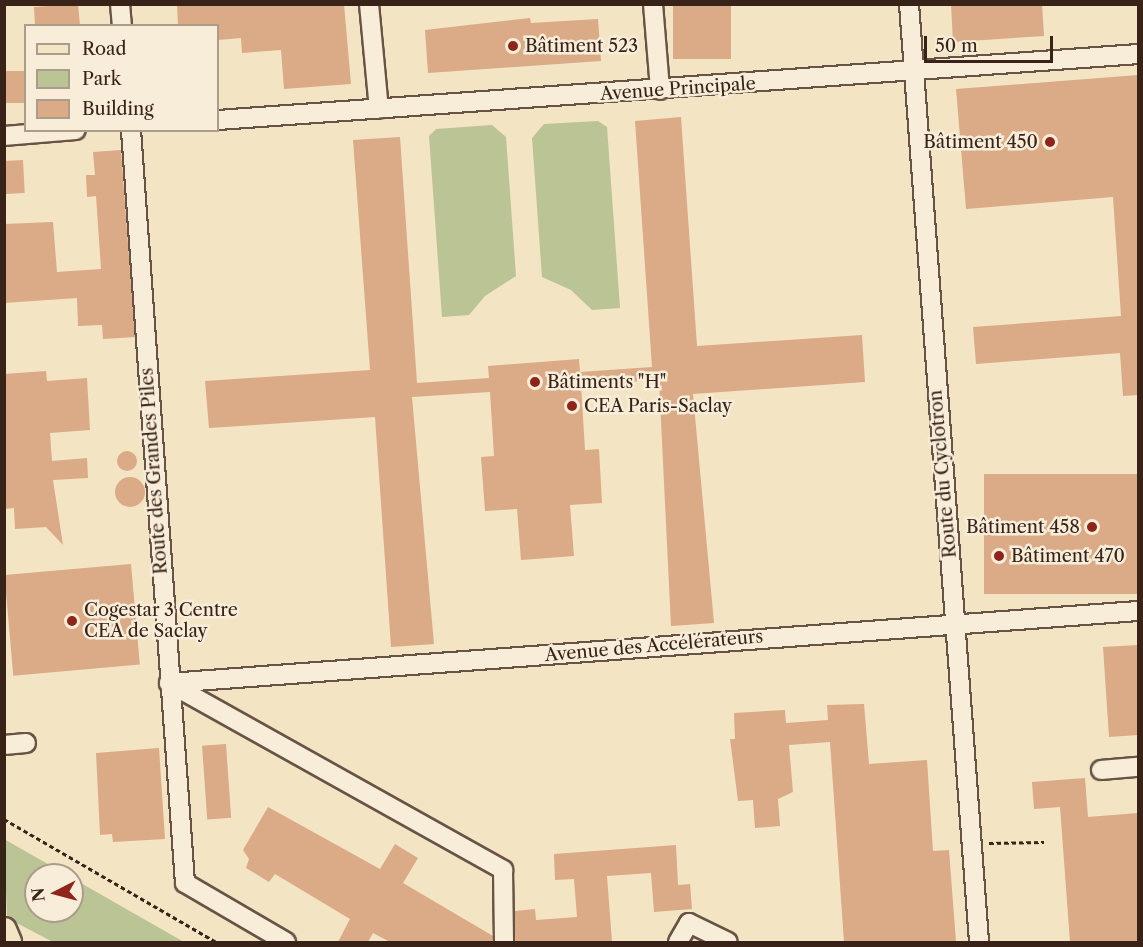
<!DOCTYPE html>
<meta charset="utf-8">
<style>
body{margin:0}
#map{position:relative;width:1143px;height:947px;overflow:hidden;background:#f3e4c4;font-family:"Libre Caslon Text",serif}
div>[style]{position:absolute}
.green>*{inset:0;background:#bbc494}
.building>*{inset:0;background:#dbaa86;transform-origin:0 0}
.round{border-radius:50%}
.path>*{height:3px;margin-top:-1.5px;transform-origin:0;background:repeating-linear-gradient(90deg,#392319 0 4.5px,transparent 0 7.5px)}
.roads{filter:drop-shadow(2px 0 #685344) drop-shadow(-2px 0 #685344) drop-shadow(0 2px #685344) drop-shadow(0 -2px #685344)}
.minor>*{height:18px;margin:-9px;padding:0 9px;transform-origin:9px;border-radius:9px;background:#f7edd9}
.major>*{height:24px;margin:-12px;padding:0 12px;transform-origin:12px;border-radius:12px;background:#f3e4c4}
.dots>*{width:16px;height:16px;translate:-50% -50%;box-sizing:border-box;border:3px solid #f7edd9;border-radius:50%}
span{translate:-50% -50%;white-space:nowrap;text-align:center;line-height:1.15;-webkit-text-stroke:5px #f7edd9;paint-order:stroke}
.poi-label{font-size:18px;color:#392319}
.left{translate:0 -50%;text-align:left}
.right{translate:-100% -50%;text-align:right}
.street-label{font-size:18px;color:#392319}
.frame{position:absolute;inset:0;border:6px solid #392319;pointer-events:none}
.legend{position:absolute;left:24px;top:24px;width:195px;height:108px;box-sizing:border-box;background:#f7edd9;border:2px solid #ab9c8c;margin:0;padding:8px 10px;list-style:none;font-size:18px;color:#392319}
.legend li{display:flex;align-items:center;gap:12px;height:30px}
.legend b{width:30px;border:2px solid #ab9c8c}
.north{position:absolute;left:24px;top:863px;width:60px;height:60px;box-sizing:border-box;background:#f7edd9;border:2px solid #ab9c8c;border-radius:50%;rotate:264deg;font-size:16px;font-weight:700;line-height:24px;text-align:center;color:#392319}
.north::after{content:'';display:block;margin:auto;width:21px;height:27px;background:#8f2418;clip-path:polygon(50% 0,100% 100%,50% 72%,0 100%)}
.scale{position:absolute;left:924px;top:36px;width:129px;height:27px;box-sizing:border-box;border:3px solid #392319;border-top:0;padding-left:8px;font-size:18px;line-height:21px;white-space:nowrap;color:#392319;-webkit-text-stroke:4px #f7edd9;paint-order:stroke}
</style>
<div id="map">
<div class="green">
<div style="clip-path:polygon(598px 121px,607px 127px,620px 308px,592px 310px,571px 290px,542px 277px,532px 138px,544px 124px)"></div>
<div style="clip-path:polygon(492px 125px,506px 137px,516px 276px,485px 296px,469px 315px,442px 317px,429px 136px,436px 129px)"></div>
<div style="clip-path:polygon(4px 839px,67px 875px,36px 875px,36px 911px,72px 911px,72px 878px,184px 942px,53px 942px,7px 918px)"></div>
</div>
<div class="building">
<div style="clip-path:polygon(78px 4px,80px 26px,35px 26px,34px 7px)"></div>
<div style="clip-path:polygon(177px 4px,344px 4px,351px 84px,284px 89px,281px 50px,242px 53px,241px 38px,218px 40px,218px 26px,178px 26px)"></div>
<div style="left:673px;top:4px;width:58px;height:55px"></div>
<div style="clip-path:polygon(951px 4px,1042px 4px,1044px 36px,953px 42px)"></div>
<div style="clip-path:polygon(530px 18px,531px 23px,598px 19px,601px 61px,428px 73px,425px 30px)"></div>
<div style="left:26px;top:71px;width:32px;height:22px;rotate:90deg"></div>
<div style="clip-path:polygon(1138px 75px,1138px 395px,1123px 396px,1120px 353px,976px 364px,973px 327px,1121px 316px,1113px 197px,966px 209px,956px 89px)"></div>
<div style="clip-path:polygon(681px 117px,697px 346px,862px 335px,865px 382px,693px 394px,714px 623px,671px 626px,659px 380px,581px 385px,585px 450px,599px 449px,602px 503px,570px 505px,574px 556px,521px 560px,517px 509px,485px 511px,481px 457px,494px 456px,490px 392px,412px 397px,434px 644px,391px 647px,375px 417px,209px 428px,205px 381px,370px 370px,353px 140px,400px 137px,417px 383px,489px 378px,488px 366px,579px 359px,580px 372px,652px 367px,635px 121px)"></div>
<div style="clip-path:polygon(121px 150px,135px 337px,103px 339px,102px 325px,78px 326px,77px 298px,4px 303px,4px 224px,53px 222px,57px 272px,101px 269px,96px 196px,87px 197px,86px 175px,95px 175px,93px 152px)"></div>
<div style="left:23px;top:160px;width:33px;height:19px;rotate:87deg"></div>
<div style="clip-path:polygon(46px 371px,47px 381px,87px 378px,90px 430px,50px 433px,52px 461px,87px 458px,88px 478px,53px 480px,63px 545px,46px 527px,15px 529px,14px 508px,4px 509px,4px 374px)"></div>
<div class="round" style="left:117px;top:451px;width:20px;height:20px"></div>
<div style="left:1138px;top:474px;width:120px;height:154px;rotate:90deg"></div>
<div class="round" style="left:115px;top:477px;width:30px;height:30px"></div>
<div style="left:131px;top:564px;width:101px;height:127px;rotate:85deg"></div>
<div style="clip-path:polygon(1138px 645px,1138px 735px,1109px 737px,1103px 647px)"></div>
<div style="clip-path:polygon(864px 704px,869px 764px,927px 760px,933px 851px,949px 850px,956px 942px,844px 942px,830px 742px,789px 745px,793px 792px,778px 799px,780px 826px,755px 828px,753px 800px,738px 801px,730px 739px,735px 739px,734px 713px,785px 710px,786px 723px,828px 720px,827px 705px)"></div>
<div style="left:226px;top:744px;width:74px;height:24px;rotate:86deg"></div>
<div style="clip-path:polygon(159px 748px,165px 839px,113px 842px,112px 834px,100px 835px,96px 753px)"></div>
<div style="clip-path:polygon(1085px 778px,1088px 817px,1138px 813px,1138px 942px,1070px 942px,1060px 807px,1034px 809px,1032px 782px)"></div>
<div style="clip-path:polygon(268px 807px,380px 869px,395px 844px,418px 858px,403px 883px,493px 936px,493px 942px,390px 942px,373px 933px,368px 942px,338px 942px,350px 919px,275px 874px,269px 882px,246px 868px,249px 859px,243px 850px)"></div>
<div style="clip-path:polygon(676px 845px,678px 885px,690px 884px,692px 909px,654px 912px,651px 873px,607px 876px,612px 942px,515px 942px,515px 911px,535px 909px,536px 920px,577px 917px,574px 879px,555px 880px,554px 854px)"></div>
</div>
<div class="path">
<div style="left:4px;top:819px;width:245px;rotate:30.1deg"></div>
<div style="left:989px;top:843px;width:55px;rotate:-1deg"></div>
</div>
<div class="roads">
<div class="minor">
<div style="left:120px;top:4px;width:22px;rotate:85deg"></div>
<div style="left:369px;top:4px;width:105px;rotate:84.6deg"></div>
<div style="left:653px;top:4px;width:86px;rotate:85.3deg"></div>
<div style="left:909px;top:4px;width:941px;rotate:85.73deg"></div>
<div style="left:218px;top:120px;width:922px;rotate:-4.1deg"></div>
<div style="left:131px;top:130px;width:755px;rotate:85.9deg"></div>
<div style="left:185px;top:883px;width:117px;rotate:30.3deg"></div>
<div style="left:4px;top:136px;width:72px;rotate:-4.8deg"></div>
<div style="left:169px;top:683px;width:972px;rotate:-4.25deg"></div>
<div style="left:169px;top:683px;width:383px;rotate:29.2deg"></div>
<div style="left:503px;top:870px;width:72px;rotate:89.2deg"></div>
<div style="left:4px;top:745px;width:22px;rotate:-5deg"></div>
<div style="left:1101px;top:770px;width:37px;rotate:-5deg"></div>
<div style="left:678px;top:942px;width:22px;rotate:-60deg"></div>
<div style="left:689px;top:923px;width:43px;rotate:26deg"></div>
</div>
<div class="major">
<div style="left:4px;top:930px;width:13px;rotate:67deg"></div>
</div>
</div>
<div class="dots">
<div style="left:513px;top:46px;background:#8f2418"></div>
<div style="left:1050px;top:142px;background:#8f2418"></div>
<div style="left:535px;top:382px;background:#8f2418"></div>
<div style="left:572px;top:406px;background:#8f2418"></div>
<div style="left:1092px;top:527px;background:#8f2418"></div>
<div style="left:999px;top:556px;background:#8f2418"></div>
<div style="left:72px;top:621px;background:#8f2418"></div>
</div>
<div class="poi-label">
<span class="left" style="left:525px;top:46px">Bâtiment 523</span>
<span class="right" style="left:1038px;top:142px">Bâtiment 450</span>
<span class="left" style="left:547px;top:382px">Bâtiments "H"</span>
<span class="left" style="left:584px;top:406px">CEA Paris-Saclay</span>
<span class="right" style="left:1080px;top:527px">Bâtiment 458</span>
<span class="left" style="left:1011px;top:556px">Bâtiment 470</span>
<span class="left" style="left:84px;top:621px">Cogestar 3 Centre<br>CEA de Saclay</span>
</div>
<div class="street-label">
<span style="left:678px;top:89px;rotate:-4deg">Avenue Principale</span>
<span style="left:154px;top:471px;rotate:-94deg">Route des Grandes Piles</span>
<span style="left:943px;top:474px;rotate:-95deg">Route du Cyclotron</span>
<span style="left:654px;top:646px;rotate:-5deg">Avenue des Accélérateurs</span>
</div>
<div class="frame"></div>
<ul class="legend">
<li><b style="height:8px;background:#f3e4c4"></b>Road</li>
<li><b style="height:16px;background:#bbc494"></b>Park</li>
<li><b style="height:16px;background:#dbaa86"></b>Building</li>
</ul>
<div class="north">N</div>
<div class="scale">50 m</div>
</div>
